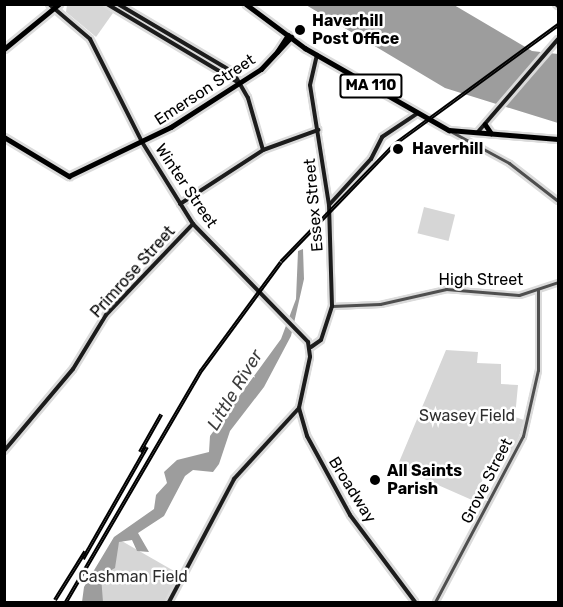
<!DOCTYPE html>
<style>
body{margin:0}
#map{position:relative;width:563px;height:607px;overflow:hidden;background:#fff;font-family:Rubik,sans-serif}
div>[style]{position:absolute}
.green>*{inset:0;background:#d6d6d6;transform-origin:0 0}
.water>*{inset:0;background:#9d9d9d}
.roads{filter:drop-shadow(2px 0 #dbdbdb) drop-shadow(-2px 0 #dbdbdb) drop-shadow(0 2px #dbdbdb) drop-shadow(0 -2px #dbdbdb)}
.tertiary>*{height:3px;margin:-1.5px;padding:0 1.5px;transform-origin:1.5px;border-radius:1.5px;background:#4f4f4f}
.secondary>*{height:4px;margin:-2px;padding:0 2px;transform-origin:2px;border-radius:2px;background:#1c1c1c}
.primary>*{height:4.5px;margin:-2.25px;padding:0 2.25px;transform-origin:2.25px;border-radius:2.25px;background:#000}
.rail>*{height:4px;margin-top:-2px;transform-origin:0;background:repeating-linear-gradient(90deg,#fff 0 4.5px,#000 0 9px);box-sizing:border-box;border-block:2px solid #000}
.dots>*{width:16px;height:16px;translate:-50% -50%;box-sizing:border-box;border:3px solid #fff;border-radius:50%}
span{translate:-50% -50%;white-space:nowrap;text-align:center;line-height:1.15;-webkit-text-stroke:5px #fff;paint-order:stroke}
.shield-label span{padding:2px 4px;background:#fff;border:2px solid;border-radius:4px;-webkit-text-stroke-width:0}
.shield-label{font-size:15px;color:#000;font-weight:700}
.poi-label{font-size:16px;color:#000;font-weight:700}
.left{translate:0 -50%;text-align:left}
.street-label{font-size:16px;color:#000}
.park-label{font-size:16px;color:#2d2d2d}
.water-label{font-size:18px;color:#3e3e3e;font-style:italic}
.frame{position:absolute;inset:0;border:6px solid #000;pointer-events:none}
</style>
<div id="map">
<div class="green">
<div style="clip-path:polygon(67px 5px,102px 5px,113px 13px,96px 37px,66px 12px)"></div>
<div style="left:424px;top:207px;width:32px;height:27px;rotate:14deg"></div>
<div style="clip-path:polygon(446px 350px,478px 352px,477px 363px,501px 364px,501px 384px,518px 385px,515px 417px,524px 420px,514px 454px,500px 447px,472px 500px,397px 467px)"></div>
<div style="clip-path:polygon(120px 540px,181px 575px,165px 602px,100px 602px,100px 577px)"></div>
</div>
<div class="water">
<div style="clip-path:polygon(306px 5px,454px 5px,532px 51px,558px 54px,558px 123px,445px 88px)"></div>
<div style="clip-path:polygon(303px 249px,304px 279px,291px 336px,264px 387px,230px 431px,219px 464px,213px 472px,193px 470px,185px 476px,164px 516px,138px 533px,149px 552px,137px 551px,132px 540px,119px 542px,115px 568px,101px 576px,103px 602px,82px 602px,84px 587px,114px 537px,154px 509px,156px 495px,167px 483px,164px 472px,177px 460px,209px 452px,210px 436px,281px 339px,296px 299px,298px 251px)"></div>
</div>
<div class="roads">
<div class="tertiary">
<div style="left:452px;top:132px;width:65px;rotate:28.5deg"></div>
<div style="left:509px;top:163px;width:62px;rotate:37.8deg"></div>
<div style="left:332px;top:306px;width:48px;rotate:-2.4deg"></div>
<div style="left:380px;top:304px;width:68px;rotate:-12.8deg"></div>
<div style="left:446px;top:289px;width:73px;rotate:4.7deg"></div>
<div style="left:519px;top:295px;width:41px;rotate:-18.4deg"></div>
<div style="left:435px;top:602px;width:188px;rotate:-62.1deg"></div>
<div style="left:523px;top:436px;width:68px;rotate:-77.2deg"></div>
<div style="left:538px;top:370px;width:81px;rotate:-90deg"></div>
</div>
<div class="secondary">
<div style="left:49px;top:4px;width:54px;rotate:40.5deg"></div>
<div style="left:90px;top:39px;width:115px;rotate:63.2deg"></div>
<div style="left:142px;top:142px;width:97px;rotate:58.1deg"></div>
<div style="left:193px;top:224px;width:165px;rotate:45.7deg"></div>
<div style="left:308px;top:342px;width:15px;rotate:82deg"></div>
<div style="left:310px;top:357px;width:52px;rotate:102.2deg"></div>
<div style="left:299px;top:408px;width:29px;rotate:74deg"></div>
<div style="left:307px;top:436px;width:90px;rotate:61.4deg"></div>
<div style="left:350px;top:515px;width:109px;rotate:53.2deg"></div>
<div style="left:107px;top:4px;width:154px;rotate:30.9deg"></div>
<div style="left:118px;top:4px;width:134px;rotate:30.6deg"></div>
<div style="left:233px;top:72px;width:30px;rotate:60deg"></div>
<div style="left:248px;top:98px;width:54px;rotate:73.9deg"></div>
<div style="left:556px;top:4px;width:3px;rotate:45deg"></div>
<div style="left:477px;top:133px;width:124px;rotate:-49.2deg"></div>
<div style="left:180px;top:204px;width:99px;rotate:-33deg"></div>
<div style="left:263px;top:150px;width:59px;rotate:-20deg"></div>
<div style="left:329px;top:205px;width:62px;rotate:-47.6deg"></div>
<div style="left:371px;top:159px;width:25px;rotate:-63deg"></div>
<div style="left:382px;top:137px;width:43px;rotate:-33.7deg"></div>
<div style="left:311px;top:347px;width:12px;rotate:-35deg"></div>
<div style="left:321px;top:340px;width:36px;rotate:-72deg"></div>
<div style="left:332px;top:306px;width:101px;rotate:-91.7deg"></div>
<div style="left:329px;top:205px;width:121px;rotate:-99deg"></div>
<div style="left:310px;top:85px;width:31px;rotate:-77deg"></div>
<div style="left:4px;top:451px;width:107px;rotate:-49.9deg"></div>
<div style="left:73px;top:369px;width:63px;rotate:-58.6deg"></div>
<div style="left:106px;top:315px;width:126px;rotate:-46.3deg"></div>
<div style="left:169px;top:602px;width:139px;rotate:-62.1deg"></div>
<div style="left:234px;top:479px;width:96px;rotate:-47.5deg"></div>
</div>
<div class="primary">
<div style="left:246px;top:4px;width:74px;rotate:36.7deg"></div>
<div style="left:305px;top:48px;width:166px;rotate:29.7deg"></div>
<div style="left:449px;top:130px;width:109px;rotate:4.7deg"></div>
<div style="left:4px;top:49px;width:71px;rotate:-39.3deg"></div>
<div style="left:277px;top:52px;width:20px;rotate:-57deg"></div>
<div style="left:485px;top:124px;width:11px;rotate:56deg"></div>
<div style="left:4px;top:137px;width:76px;rotate:31deg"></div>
<div style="left:69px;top:176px;width:113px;rotate:-25.7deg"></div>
<div style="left:171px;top:127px;width:107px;rotate:-32.8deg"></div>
<div style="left:261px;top:69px;width:44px;rotate:-46.8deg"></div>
</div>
</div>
<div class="rail">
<div style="left:140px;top:452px;width:43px;rotate:-60.4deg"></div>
<div style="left:83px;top:559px;width:129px;rotate:-60.3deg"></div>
<div style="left:55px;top:600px;width:57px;rotate:-58deg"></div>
<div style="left:66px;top:602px;width:268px;rotate:-59.7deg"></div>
<div style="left:201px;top:371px;width:135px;rotate:-53.7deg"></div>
<div style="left:281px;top:262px;width:164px;rotate:-46deg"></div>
<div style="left:395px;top:144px;width:202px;rotate:-36.1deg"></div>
</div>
<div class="dots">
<div style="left:300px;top:30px;background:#000"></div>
<div style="left:398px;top:149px;background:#000"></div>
<div style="left:375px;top:480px;background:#000"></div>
</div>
<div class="shield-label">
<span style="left:371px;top:86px">MA 110</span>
</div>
<div class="poi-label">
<span class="left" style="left:312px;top:30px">Haverhill<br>Post Office</span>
<span class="left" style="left:412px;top:149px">Haverhill</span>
<span class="left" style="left:387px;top:480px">All Saints<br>Parish</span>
</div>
<div class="street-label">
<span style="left:205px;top:90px;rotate:-33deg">Emerson Street</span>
<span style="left:186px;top:186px;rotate:56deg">Winter Street</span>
<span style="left:314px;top:205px;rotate:-95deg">Essex Street</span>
<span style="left:133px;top:272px;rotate:-48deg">Primrose Street</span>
<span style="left:481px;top:280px">High Street</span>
<span style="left:487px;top:481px;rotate:-63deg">Grove Street</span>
<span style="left:352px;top:490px;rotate:58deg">Broadway</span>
</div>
<div class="park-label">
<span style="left:467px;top:416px">Swasey Field</span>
<span style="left:133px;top:577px">Cashman Field</span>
</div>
<div class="water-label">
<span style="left:235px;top:390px;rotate:-59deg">Little River</span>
</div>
<div class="frame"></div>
</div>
